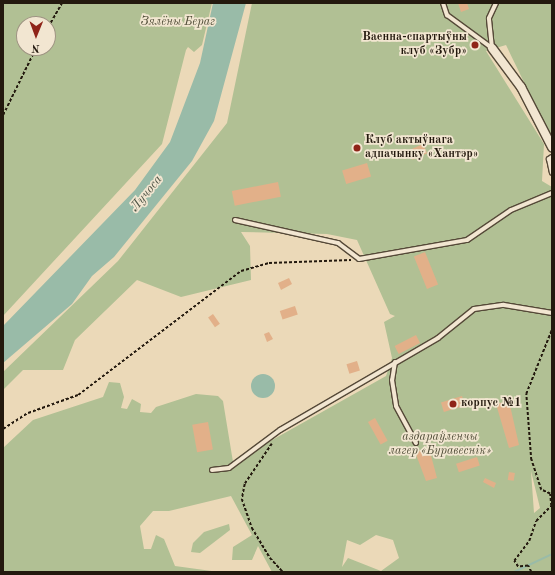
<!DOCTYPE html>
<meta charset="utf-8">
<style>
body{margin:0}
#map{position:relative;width:555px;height:575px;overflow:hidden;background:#ebd9b8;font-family:"Old Standard TT",serif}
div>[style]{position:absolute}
.green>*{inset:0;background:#b1c094}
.water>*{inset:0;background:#99bba8}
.round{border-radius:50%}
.stream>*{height:2px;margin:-1px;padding:0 1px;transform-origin:1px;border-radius:1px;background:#99bba8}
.building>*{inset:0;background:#e2b089;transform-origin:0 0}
.path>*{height:1.5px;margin-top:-0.75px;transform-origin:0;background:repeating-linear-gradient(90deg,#23190e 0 3px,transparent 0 5px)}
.roads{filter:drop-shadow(1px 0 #554938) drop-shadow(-1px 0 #554938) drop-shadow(0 1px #554938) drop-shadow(0 -1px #554938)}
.lane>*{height:4px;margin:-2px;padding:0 2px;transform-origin:2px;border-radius:2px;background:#f2e6d1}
.street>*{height:8px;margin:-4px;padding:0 4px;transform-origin:4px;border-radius:4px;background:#f2e6d1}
.dots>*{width:11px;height:11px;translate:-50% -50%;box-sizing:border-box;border:2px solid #f2e6d1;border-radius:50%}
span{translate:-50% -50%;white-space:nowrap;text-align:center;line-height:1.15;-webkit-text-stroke:3.5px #f2e6d1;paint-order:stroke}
.park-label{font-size:12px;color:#4e4b36;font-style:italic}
.poi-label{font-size:12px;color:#23190e;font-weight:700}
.right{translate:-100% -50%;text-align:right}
.left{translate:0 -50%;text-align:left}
.water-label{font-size:13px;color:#4c5244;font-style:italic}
.frame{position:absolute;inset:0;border:4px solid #23190e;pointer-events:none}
.north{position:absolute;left:16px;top:16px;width:40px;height:40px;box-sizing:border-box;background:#f2e6d1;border:1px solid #9f9483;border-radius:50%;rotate:181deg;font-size:11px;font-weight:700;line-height:16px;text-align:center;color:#23190e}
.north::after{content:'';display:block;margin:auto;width:14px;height:18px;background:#8f2418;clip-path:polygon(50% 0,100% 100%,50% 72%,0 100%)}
</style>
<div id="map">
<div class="green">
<div style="clip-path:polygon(evenodd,3px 3px,212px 3px,202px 45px,194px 52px,188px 47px,186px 50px,162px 144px,3px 316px,3px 3px,24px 24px,48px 24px,48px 48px,24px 48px,24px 24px)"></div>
<div style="clip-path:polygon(evenodd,252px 3px,552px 3px,552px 140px,506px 45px,486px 51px,544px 144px,542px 181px,552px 187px,552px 572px,272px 572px,258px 546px,252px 560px,232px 560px,233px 547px,252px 535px,231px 496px,169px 511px,153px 511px,140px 526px,144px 549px,151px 549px,156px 535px,164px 539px,175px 566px,219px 572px,3px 572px,3px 448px,33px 420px,103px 397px,109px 382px,120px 383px,124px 397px,121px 408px,127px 409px,132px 399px,141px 404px,140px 412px,151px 413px,156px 407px,196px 394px,218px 396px,223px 401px,233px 462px,386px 376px,392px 358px,384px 322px,395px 316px,390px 314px,357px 240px,327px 234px,241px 232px,250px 246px,251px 280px,181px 297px,137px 280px,75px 340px,63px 370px,23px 370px,3px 390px,3px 372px,118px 261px,227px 123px,252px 3px,531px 471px,540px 508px,534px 513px,531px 471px,252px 3px,376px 535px,393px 540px,399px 558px,381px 571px,348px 558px,342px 567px,347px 540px,360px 545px,376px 535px)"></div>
<div style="clip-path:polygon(229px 524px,230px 530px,200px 553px,191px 552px,193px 543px,204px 532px)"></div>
</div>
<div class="water">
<div style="clip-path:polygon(213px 3px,246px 3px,214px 121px,192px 161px,114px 257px,92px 276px,72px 304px,3px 363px,3px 326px,135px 190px,170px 142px,200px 63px)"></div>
<div class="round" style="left:251px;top:374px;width:24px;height:24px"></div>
</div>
<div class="stream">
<div style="left:514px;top:572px;width:42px;rotate:-25.3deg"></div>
</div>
<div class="building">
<div style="clip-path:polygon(458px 3px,467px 3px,469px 9px,461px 12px)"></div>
<div style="left:423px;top:144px;width:10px;height:16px;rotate:66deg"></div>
<div style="left:367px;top:163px;width:14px;height:26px;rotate:73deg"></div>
<div style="left:278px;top:182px;width:15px;height:47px;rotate:79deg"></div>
<div style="left:425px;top:252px;width:35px;height:12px;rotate:68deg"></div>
<div style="clip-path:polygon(289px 278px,292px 284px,281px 290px,278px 283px)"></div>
<div style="left:295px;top:306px;width:9px;height:16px;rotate:72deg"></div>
<div style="left:213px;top:314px;width:12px;height:6px;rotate:55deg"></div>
<div style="clip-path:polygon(269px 332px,273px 339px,267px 342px,264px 334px)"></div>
<div style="left:416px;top:335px;width:9px;height:24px;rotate:63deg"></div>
<div style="left:357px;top:361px;width:10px;height:11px;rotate:73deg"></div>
<div style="left:462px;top:396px;width:10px;height:22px;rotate:73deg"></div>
<div style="clip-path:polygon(509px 401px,519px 445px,509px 448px,496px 404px)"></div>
<div style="left:375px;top:418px;width:26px;height:8px;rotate:61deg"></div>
<div style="left:208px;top:422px;width:28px;height:16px;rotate:80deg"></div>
<div style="clip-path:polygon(429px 448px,437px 478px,426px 481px,415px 452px)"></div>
<div style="left:477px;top:457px;width:9px;height:22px;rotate:72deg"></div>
<div style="left:509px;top:472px;width:6px;height:8px;rotate:9deg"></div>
<div style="clip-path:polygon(485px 478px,496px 483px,494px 488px,483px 482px)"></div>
</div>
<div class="path">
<div style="left:48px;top:27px;width:28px;rotate:-60deg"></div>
<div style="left:3px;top:115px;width:75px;rotate:-63.8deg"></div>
<div style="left:3px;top:429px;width:30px;rotate:-33deg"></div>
<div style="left:28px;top:413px;width:53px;rotate:-19.8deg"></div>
<div style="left:78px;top:395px;width:205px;rotate:-37.3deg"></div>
<div style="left:241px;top:271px;width:29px;rotate:-16deg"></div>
<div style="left:269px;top:263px;width:82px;rotate:-2.1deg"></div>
<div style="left:272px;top:444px;width:48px;rotate:124deg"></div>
<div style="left:245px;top:484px;width:15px;rotate:101deg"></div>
<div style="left:242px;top:499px;width:31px;rotate:71deg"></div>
<div style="left:252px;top:528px;width:35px;rotate:59deg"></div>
<div style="left:270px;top:558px;width:19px;rotate:47deg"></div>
<div style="left:531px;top:572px;width:7px;rotate:-117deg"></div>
<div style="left:528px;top:566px;width:10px;rotate:174deg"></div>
<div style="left:518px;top:567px;width:7px;rotate:-124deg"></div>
<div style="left:514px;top:561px;width:25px;rotate:-53deg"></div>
<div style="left:529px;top:541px;width:21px;rotate:-71deg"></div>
<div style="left:536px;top:521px;width:21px;rotate:-45deg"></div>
<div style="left:551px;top:506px;width:12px;rotate:-95deg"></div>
<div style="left:550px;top:494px;width:10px;rotate:-156deg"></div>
<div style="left:541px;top:490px;width:32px;rotate:-108deg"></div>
<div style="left:531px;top:460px;width:66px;rotate:-94.3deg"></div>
<div style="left:526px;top:394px;width:70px;rotate:-68.2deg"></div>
</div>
<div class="roads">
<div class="lane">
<div style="left:443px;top:3px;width:13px;rotate:72deg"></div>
<div style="left:447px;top:15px;width:56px;rotate:36.3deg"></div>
<div style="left:492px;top:48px;width:30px;rotate:-96deg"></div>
<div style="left:489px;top:18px;width:17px;rotate:-65deg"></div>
<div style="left:552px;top:157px;width:4px;rotate:146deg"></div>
<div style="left:549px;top:159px;width:14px;rotate:78deg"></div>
<div style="left:235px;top:220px;width:106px;rotate:12.6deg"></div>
<div style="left:338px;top:243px;width:26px;rotate:37deg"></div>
<div style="left:359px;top:259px;width:110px;rotate:-10deg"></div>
<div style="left:467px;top:240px;width:53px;rotate:-34.3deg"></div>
<div style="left:511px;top:210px;width:44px;rotate:-22.5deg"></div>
<div style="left:395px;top:362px;width:18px;rotate:99deg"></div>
<div style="left:392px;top:380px;width:26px;rotate:81deg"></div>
<div style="left:396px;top:406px;width:42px;rotate:61.6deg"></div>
<div style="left:212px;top:470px;width:17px;rotate:-7deg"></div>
<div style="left:229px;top:468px;width:64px;rotate:-36.7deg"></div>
<div style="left:280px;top:430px;width:183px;rotate:-30.2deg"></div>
<div style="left:438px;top:338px;width:46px;rotate:-38.9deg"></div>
<div style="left:474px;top:309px;width:30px;rotate:-8deg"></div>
<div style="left:504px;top:305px;width:49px;rotate:9.5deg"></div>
</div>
<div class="street">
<div style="left:492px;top:48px;width:49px;rotate:53.4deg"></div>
<div style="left:521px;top:87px;width:68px;rotate:62.7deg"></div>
</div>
</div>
<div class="dots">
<div style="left:475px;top:45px;background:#8f2418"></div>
<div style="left:357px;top:148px;background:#8f2418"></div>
<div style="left:453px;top:404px;background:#8f2418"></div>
</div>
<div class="park-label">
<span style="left:178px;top:23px">Зялёны Бераг</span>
<span style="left:440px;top:445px">аздараўленчы<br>лагер «Буравеснік»</span>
</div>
<div class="poi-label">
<span class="right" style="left:467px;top:45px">Ваенна-спартыўны<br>клуб «Зубр»</span>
<span class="left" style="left:365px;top:148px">Клуб актыўнага<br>адпачынку «Хантэр»</span>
<span class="left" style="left:461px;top:404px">корпус №1</span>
</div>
<div class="water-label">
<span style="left:147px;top:194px;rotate:-51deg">Лучоса</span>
</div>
<div class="frame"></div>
<div class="north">N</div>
</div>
